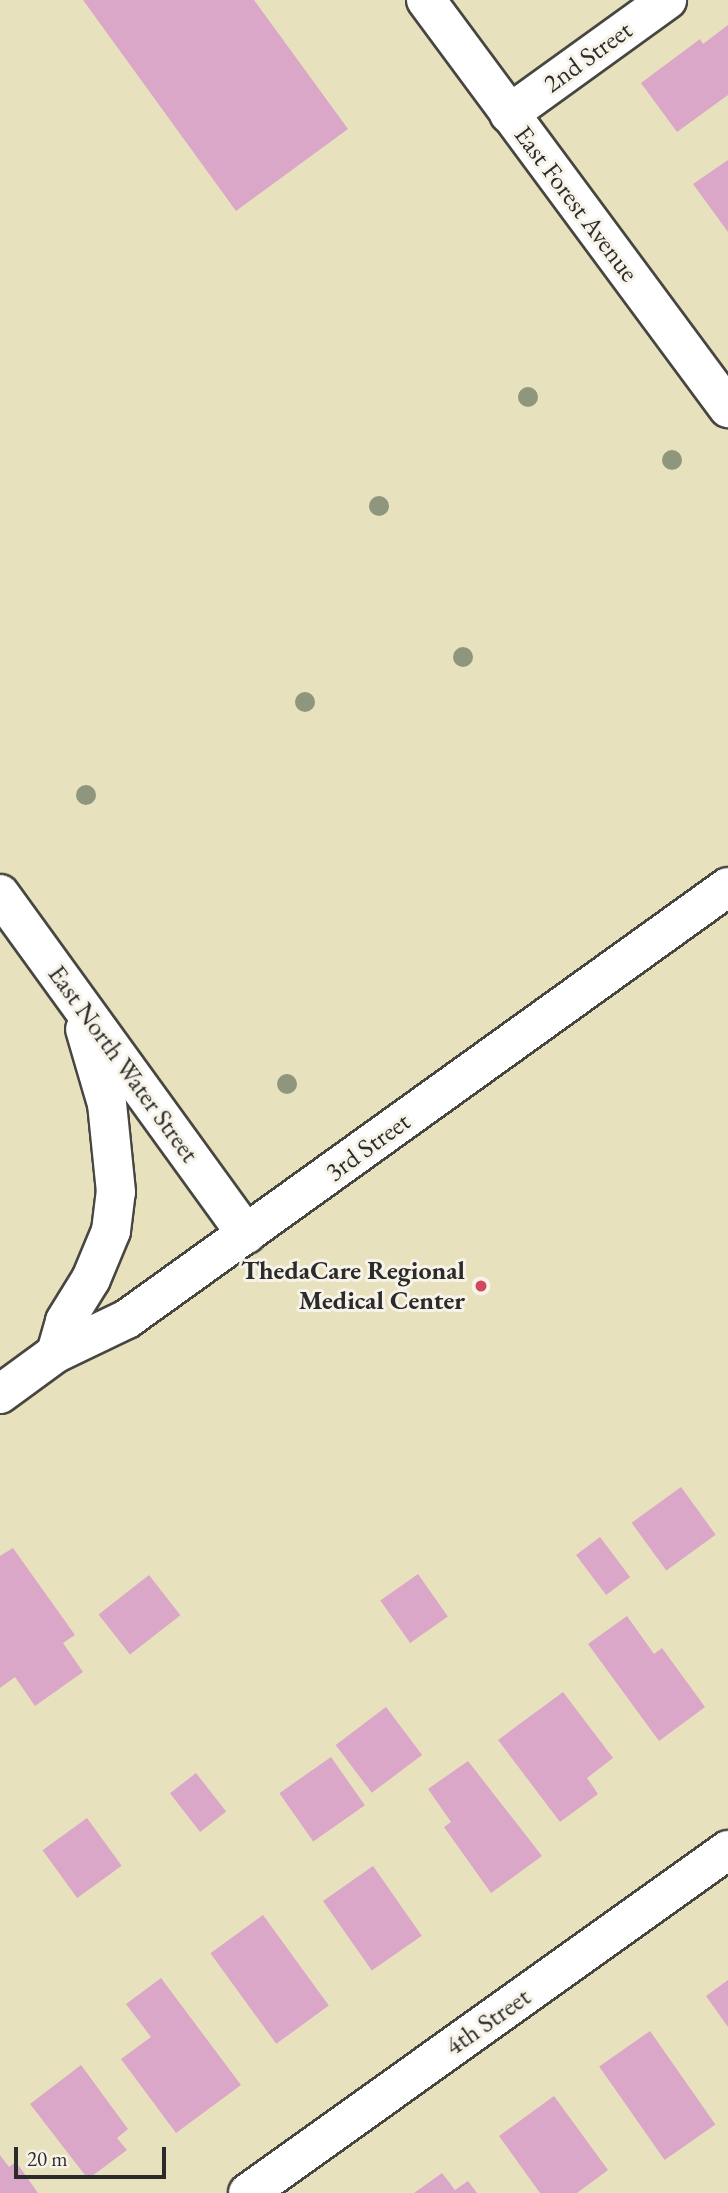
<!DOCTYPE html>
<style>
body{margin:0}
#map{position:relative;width:728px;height:2193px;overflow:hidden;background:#e8e1bd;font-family:"EB Garamond",serif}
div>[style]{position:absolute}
.building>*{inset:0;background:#dba7c8;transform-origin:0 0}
.roads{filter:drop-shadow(2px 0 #474641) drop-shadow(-2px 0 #474641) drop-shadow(0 2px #474641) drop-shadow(0 -2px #474641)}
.minor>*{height:38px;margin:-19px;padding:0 19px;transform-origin:19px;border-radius:19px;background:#fff}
.tertiary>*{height:38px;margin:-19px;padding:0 19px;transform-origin:19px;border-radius:19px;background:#fff}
.trees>*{width:20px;height:20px;margin:-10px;border-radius:50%;background:#8e967d}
.dots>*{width:19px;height:19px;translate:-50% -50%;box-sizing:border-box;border:4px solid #f7f3e8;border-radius:50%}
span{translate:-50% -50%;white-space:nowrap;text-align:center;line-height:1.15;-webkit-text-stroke:6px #f7f3e8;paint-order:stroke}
.street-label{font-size:26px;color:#2b2b2b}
.poi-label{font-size:26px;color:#2b2b2b;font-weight:700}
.right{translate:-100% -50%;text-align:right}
.scale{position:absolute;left:14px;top:2147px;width:152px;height:32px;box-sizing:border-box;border:4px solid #2b2b2b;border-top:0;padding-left:9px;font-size:21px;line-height:24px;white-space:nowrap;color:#2b2b2b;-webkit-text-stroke:5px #f7f3e8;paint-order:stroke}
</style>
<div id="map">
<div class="building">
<div style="clip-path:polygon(83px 0,254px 0,348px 129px,236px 211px)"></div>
<div style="clip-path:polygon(728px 25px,728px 95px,677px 132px,641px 83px,700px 39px,703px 44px)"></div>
<div style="clip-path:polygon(728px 160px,728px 232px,693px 184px)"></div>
<div style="left:681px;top:1487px;width:59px;height:61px;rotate:54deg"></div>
<div style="left:600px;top:1537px;width:50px;height:30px;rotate:53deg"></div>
<div style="clip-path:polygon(13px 1548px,75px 1635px,63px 1643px,83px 1672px,35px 1706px,15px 1677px,0 1688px,0 1556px)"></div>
<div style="left:418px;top:1574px;width:52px;height:46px;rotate:55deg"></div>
<div style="left:149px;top:1575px;width:51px;height:64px;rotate:52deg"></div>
<div style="clip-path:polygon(627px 1616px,654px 1654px,662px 1648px,705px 1707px,659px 1741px,588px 1644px)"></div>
<div style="clip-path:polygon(563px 1692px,613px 1758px,587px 1778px,598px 1794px,560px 1822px,498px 1740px)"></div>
<div style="left:386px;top:1707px;width:60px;height:63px;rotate:53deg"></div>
<div style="left:331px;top:1757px;width:59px;height:63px;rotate:55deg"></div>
<div style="clip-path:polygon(468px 1761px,542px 1856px,491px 1893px,444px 1827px,451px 1822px,428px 1789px)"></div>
<div style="left:196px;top:1773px;width:49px;height:33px;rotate:52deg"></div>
<div style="left:87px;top:1818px;width:59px;height:55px;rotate:54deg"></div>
<div style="left:373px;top:1866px;width:85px;height:61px;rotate:55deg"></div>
<div style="left:263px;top:1915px;width:112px;height:65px;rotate:54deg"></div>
<div style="clip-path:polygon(161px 1978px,241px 2085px,176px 2133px,121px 2059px,151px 2037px,126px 2004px)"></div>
<div style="clip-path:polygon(728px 1980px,728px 2027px,706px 1996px)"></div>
<div style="left:650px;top:2031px;width:114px;height:62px;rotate:55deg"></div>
<div style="clip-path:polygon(81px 2065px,128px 2129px,117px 2138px,127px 2150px,88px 2179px,30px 2104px)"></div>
<div style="clip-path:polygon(554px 2096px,608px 2170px,577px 2193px,540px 2193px,499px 2136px)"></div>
<div style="clip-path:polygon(0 2155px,9px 2167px,16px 2162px,38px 2193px,0 2193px)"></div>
<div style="clip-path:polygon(442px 2173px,455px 2190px,468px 2181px,477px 2193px,414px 2193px)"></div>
</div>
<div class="roads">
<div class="minor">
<div style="left:509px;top:114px;width:195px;rotate:-35.8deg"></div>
<div style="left:0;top:894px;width:420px;rotate:54.1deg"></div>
<div style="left:56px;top:1353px;width:33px;rotate:-74deg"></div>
<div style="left:65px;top:1321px;width:49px;rotate:-58.2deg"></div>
<div style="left:91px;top:1279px;width:52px;rotate:-67.4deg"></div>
<div style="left:111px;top:1231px;width:39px;rotate:-83deg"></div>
<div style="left:116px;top:1192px;width:88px;rotate:-95.8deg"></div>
<div style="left:107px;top:1104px;width:78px;rotate:-106.3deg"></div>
<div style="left:0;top:1394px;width:69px;rotate:-36.2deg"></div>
<div style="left:56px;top:1353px;width:79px;rotate:-25.6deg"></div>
<div style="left:127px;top:1319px;width:740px;rotate:-35.71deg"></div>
<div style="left:248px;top:2193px;width:590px;rotate:-35.55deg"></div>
</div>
<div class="tertiary">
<div style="left:426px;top:0;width:508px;rotate:53.49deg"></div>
</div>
</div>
<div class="trees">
<div style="left:528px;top:397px"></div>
<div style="left:672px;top:460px"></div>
<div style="left:379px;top:506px"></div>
<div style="left:463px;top:657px"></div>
<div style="left:305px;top:702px"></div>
<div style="left:86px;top:795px"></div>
<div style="left:287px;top:1084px"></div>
</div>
<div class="dots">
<div style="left:481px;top:1286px;background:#d1495b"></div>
</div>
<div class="street-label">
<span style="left:588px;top:57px;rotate:-36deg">2nd Street</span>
<span style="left:576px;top:204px;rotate:53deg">East Forest Avenue</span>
<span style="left:123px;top:1064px;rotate:54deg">East North Water Street</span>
<span style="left:368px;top:1147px;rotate:-36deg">3rd Street</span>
<span style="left:488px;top:2022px;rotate:-35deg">4th Street</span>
</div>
<div class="poi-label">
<span class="right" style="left:465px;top:1286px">ThedaCare Regional<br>Medical Center</span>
</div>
<div class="scale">20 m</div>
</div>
